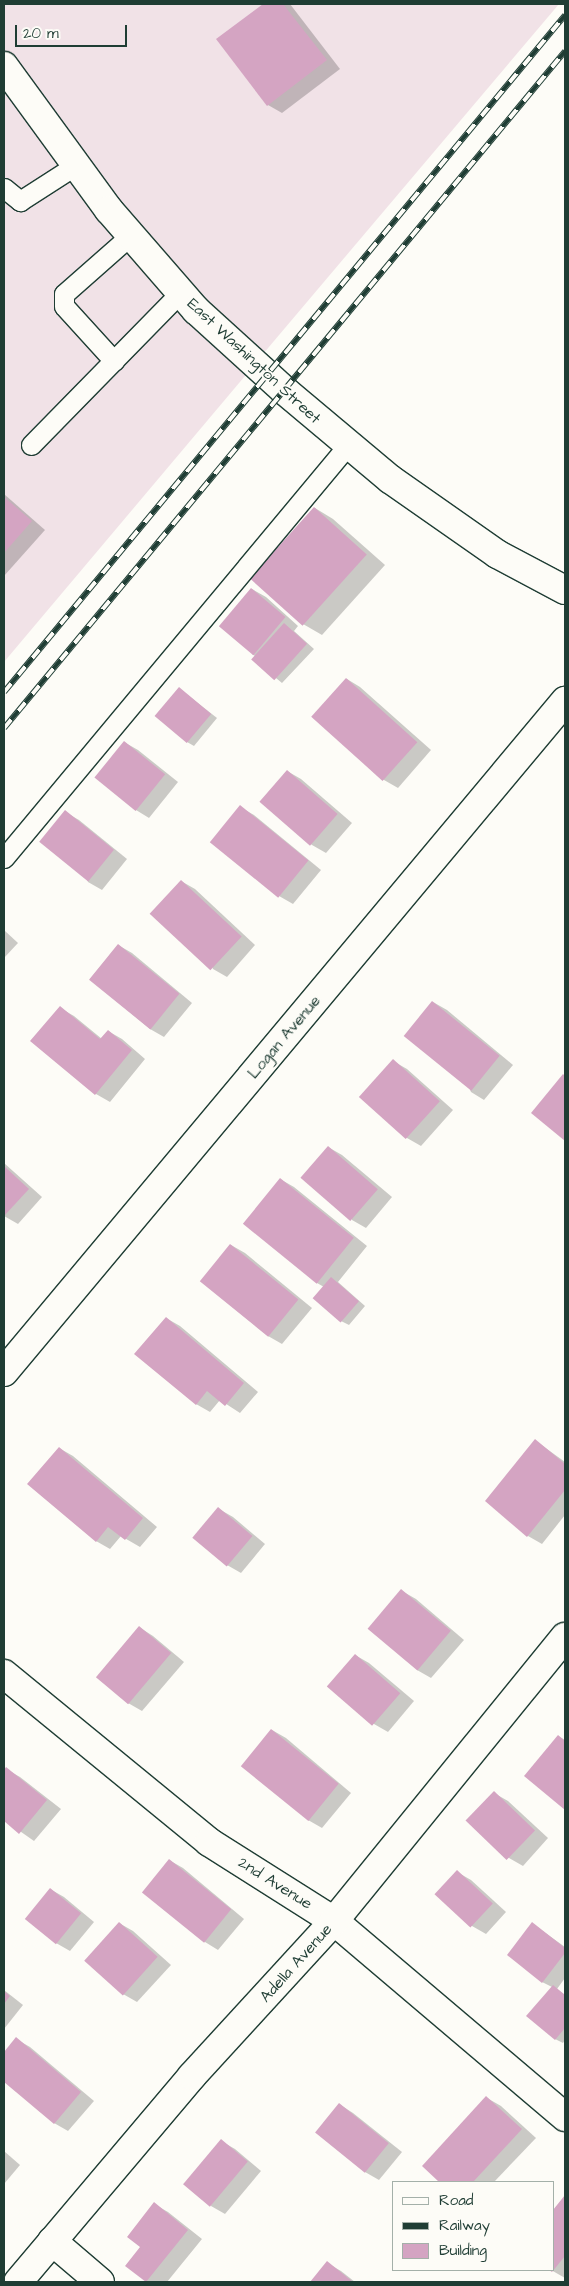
<!DOCTYPE html>
<style>
body{margin:0}
#map{position:relative;width:569px;height:2286px;overflow:hidden;background:#fdfcf7;font-family:"Architects Daughter",sans-serif}
div>[style]{position:absolute}
.built>*{inset:0;background:#f1e2e7}
.shadow>*{inset:0;background:#0003}
.building>*{inset:0;background:#d4a4c2;transform-origin:0 0}
.roads{filter:drop-shadow(1px 0 #1f3d34) drop-shadow(-1px 0 #1f3d34) drop-shadow(0 1px #1f3d34) drop-shadow(0 -1px #1f3d34)}
.lane>*{height:19px;margin:-9.5px;padding:0 9.5px;transform-origin:9.5px;border-radius:9.5px;background:#fdfcf7}
.street>*{height:28px;margin:-14px;padding:0 14px;transform-origin:14px;border-radius:14px;background:#fdfcf7}
.secondary>*{height:28px;margin:-14px;padding:0 14px;transform-origin:14px;border-radius:14px;background:#fdfcf7}
.rail>*{height:5.5px;margin-top:-2.75px;transform-origin:0;background:repeating-linear-gradient(90deg,#fdfcf7 0 11px,#1f3d34 0 22px);box-sizing:border-box;border-block:1px solid #1f3d34}
span{translate:-50% -50%;white-space:nowrap;text-align:center;line-height:1.15;-webkit-text-stroke:4px #fdfcf7;paint-order:stroke}
.street-label{font-size:16px;color:#1f3d34}
.frame{position:absolute;inset:0;border:5px solid #1f3d34;pointer-events:none}
.legend{position:absolute;left:392px;top:2181px;width:162px;height:90px;box-sizing:border-box;background:#fdfcf7;border:1px solid #a4b0a9;margin:0;padding:6px 9px;list-style:none;font-size:15px;color:#1f3d34}
.legend li{display:flex;align-items:center;gap:10px;height:25px}
.legend b{width:25px;border:1px solid #a4b0a9}
.scale{position:absolute;left:15px;top:25px;width:112px;height:22px;box-sizing:border-box;border:2px solid #1f3d34;border-top:0;padding-left:6px;font-size:15px;line-height:18px;white-space:nowrap;color:#1f3d34;-webkit-text-stroke:4px #fdfcf7;paint-order:stroke}
</style>
<div id="map">
<div class="built">
<div style="clip-path:polygon(4px 4px,559px 4px,263px 354px,197px 298px,85px 161px,4px 50px)"></div>
<div style="clip-path:polygon(4px 87px,250px 370px,4px 662px)"></div>
</div>
<div class="shadow">
<div style="clip-path:polygon(265px 4px,290px 4px,340px 69px,282px 113px,268px 105px,218px 40px)"></div>
<div style="clip-path:polygon(4px 494px,45px 530px,4px 576px)"></div>
<div style="clip-path:polygon(315px 508px,333px 519px,385px 565px,322px 635px,303px 624px,252px 578px)"></div>
<div style="clip-path:polygon(252px 589px,266px 597px,298px 626px,294px 631px,314px 649px,282px 683px,253px 659px,255px 656px,252px 654px)"></div>
<div style="clip-path:polygon(347px 679px,360px 687px,431px 750px,398px 788px,384px 780px,313px 717px)"></div>
<div style="clip-path:polygon(180px 689px,217px 718px,194px 746px,187px 742px)"></div>
<div style="clip-path:polygon(124px 742px,138px 750px,178px 782px,149px 818px,136px 810px)"></div>
<div style="clip-path:polygon(287px 771px,301px 779px,352px 823px,326px 853px,312px 845px,261px 802px)"></div>
<div style="clip-path:polygon(240px 807px,254px 815px,321px 870px,293px 904px,279px 896px)"></div>
<div style="clip-path:polygon(65px 812px,79px 820px,127px 859px,102px 890px,88px 882px)"></div>
<div style="clip-path:polygon(181px 881px,195px 889px,255px 945px,227px 977px,213px 969px)"></div>
<div style="clip-path:polygon(4px 930px,18px 943px,4px 958px)"></div>
<div style="clip-path:polygon(118px 945px,132px 953px,192px 1003px,164px 1037px,150px 1029px,90px 979px)"></div>
<div style="clip-path:polygon(433px 1002px,447px 1010px,513px 1065px,484px 1100px,471px 1092px)"></div>
<div style="clip-path:polygon(60px 1008px,74px 1016px,102px 1039px,108px 1031px,122px 1039px,145px 1059px,110px 1102px,96px 1094px)"></div>
<div style="clip-path:polygon(393px 1061px,407px 1069px,453px 1110px,421px 1146px,407px 1138px,361px 1097px)"></div>
<div style="clip-path:polygon(564px 1076px,565px 1076px,565px 1139px,533px 1113px)"></div>
<div style="clip-path:polygon(328px 1147px,342px 1155px,392px 1197px,366px 1228px,352px 1220px)"></div>
<div style="clip-path:polygon(4px 1163px,42px 1197px,18px 1224px,4px 1216px)"></div>
<div style="clip-path:polygon(280px 1179px,294px 1187px,367px 1246px,338px 1282px,365px 1306px,349px 1325px,341px 1321px,324px 1287px,317px 1283px)"></div>
<div style="clip-path:polygon(231px 1245px,245px 1253px,312px 1308px,282px 1344px,268px 1336px,202px 1282px)"></div>
<div style="clip-path:polygon(166px 1318px,180px 1326px,258px 1392px,240px 1413px,220px 1400px,210px 1412px,196px 1404px)"></div>
<div style="clip-path:polygon(536px 1441px,565px 1462px,565px 1515px,542px 1544px,528px 1536px)"></div>
<div style="clip-path:polygon(59px 1448px,73px 1456px,157px 1527px,140px 1547px,121px 1536px,110px 1549px,96px 1541px)"></div>
<div style="clip-path:polygon(219px 1509px,233px 1517px,265px 1544px,241px 1573px,227px 1565px)"></div>
<div style="clip-path:polygon(402px 1591px,416px 1599px,464px 1640px,431px 1678px,417px 1670px)"></div>
<div style="clip-path:polygon(139px 1627px,153px 1636px,184px 1662px,142px 1711px,128px 1703px,97px 1677px)"></div>
<div style="clip-path:polygon(355px 1655px,369px 1663px,414px 1701px,388px 1732px,374px 1724px,329px 1686px)"></div>
<div style="clip-path:polygon(272px 1730px,286px 1738px,351px 1793px,322px 1828px,308px 1820px)"></div>
<div style="clip-path:polygon(558px 1736px,565px 1740px,565px 1809px,526px 1776px)"></div>
<div style="clip-path:polygon(6px 1769px,20px 1777px,61px 1809px,34px 1841px,4px 1820px,4px 1772px)"></div>
<div style="clip-path:polygon(494px 1793px,508px 1801px,548px 1838px,523px 1866px,509px 1858px,468px 1820px)"></div>
<div style="clip-path:polygon(169px 1860px,183px 1868px,244px 1919px,218px 1950px,205px 1942px)"></div>
<div style="clip-path:polygon(457px 1872px,471px 1880px,506px 1912px,486px 1934px,472px 1926px,437px 1895px)"></div>
<div style="clip-path:polygon(50px 1889px,64px 1897px,94px 1922px,70px 1951px,56px 1943px)"></div>
<div style="clip-path:polygon(119px 1923px,133px 1931px,171px 1965px,137px 2002px,123px 1994px)"></div>
<div style="clip-path:polygon(533px 1924px,565px 1947px,565px 1978px,557px 1989px,565px 1995px,565px 2040px,563px 2043px,555px 2039px,552px 1987px,542px 1982px)"></div>
<div style="clip-path:polygon(4px 1990px,23px 2005px,4px 2029px)"></div>
<div style="clip-path:polygon(16px 2039px,30px 2047px,94px 2101px,68px 2131px,54px 2123px,4px 2081px,4px 2054px)"></div>
<div style="clip-path:polygon(487px 2098px,501px 2106px,536px 2138px,494px 2182px,441px 2182px,423px 2166px)"></div>
<div style="clip-path:polygon(339px 2104px,353px 2113px,402px 2152px,379px 2180px,365px 2172px)"></div>
<div style="clip-path:polygon(221px 2141px,235px 2149px,261px 2171px,225px 2214px,211px 2206px)"></div>
<div style="clip-path:polygon(4px 2151px,20px 2165px,4px 2184px)"></div>
<div style="clip-path:polygon(565px 2197px,565px 2278px,551px 2270px,553px 2212px)"></div>
<div style="clip-path:polygon(154px 2204px,168px 2212px,202px 2239px,167px 2282px,148px 2282px,127px 2266px,141px 2247px)"></div>
<div style="clip-path:polygon(327px 2263px,341px 2271px,355px 2282px,311px 2282px)"></div>
</div>
<div class="building">
<div style="clip-path:polygon(263px 4px,283px 4px,327px 60px,267px 106px,216px 39px)"></div>
<div style="clip-path:polygon(4px 497px,32px 521px,4px 553px)"></div>
<div style="left:314px;top:507px;width:71px;height:96px;rotate:42deg"></div>
<div style="left:251px;top:588px;width:45px;height:50px;rotate:40deg"></div>
<div style="left:284px;top:623px;width:31px;height:49px;rotate:42deg"></div>
<div style="left:346px;top:678px;width:96px;height:52px;rotate:42deg"></div>
<div style="left:179px;top:687px;width:42px;height:38px;rotate:40deg"></div>
<div style="left:124px;top:741px;width:53px;height:47px;rotate:39deg"></div>
<div style="left:287px;top:770px;width:67px;height:42px;rotate:41deg"></div>
<div style="left:240px;top:805px;width:88px;height:48px;rotate:39deg"></div>
<div style="left:65px;top:810px;width:63px;height:41px;rotate:39deg"></div>
<div style="left:181px;top:880px;width:83px;height:46px;rotate:43deg"></div>
<div style="left:118px;top:944px;width:79px;height:46px;rotate:39deg"></div>
<div style="left:432px;top:1001px;width:87px;height:45px;rotate:39deg"></div>
<div style="clip-path:polygon(60px 1006px,100px 1039px,108px 1030px,132px 1050px,95px 1095px,30px 1041px)"></div>
<div style="left:393px;top:1059px;width:63px;height:51px;rotate:42deg"></div>
<div style="clip-path:polygon(563px 1074px,565px 1076px,565px 1141px,531px 1113px)"></div>
<div style="left:328px;top:1146px;width:66px;height:42px;rotate:41deg"></div>
<div style="clip-path:polygon(4px 1166px,29px 1189px,4px 1216px)"></div>
<div style="left:280px;top:1178px;width:95px;height:59px;rotate:39deg"></div>
<div style="left:230px;top:1244px;width:88px;height:48px;rotate:39deg"></div>
<div style="left:331px;top:1277px;width:37px;height:28px;rotate:41deg"></div>
<div style="clip-path:polygon(166px 1317px,244px 1383px,225px 1406px,207px 1391px,196px 1405px,134px 1354px)"></div>
<div style="clip-path:polygon(535px 1439px,565px 1464px,565px 1490px,527px 1537px,485px 1501px)"></div>
<div style="clip-path:polygon(59px 1447px,143px 1518px,125px 1540px,108px 1527px,96px 1542px,27px 1484px)"></div>
<div style="left:218px;top:1507px;width:45px;height:40px;rotate:40deg"></div>
<div style="left:401px;top:1589px;width:65px;height:52px;rotate:40deg"></div>
<div style="left:139px;top:1626px;width:42px;height:67px;rotate:40deg"></div>
<div style="left:355px;top:1654px;width:60px;height:43px;rotate:41deg"></div>
<div style="left:271px;top:1729px;width:87px;height:48px;rotate:39deg"></div>
<div style="clip-path:polygon(558px 1735px,565px 1741px,565px 1810px,524px 1776px)"></div>
<div style="clip-path:polygon(6px 1767px,47px 1800px,19px 1834px,4px 1821px,4px 1770px)"></div>
<div style="left:494px;top:1791px;width:57px;height:41px;rotate:44deg"></div>
<div style="left:169px;top:1859px;width:80px;height:43px;rotate:39deg"></div>
<div style="left:457px;top:1870px;width:49px;height:33px;rotate:43deg"></div>
<div style="left:50px;top:1888px;width:40px;height:40px;rotate:39deg"></div>
<div style="left:119px;top:1922px;width:52px;height:52px;rotate:42deg"></div>
<div style="clip-path:polygon(532px 1922px,565px 1948px,565px 1953px,542px 1983px,507px 1955px)"></div>
<div style="clip-path:polygon(553px 1985px,565px 1995px,565px 2028px,555px 2040px,526px 2016px)"></div>
<div style="clip-path:polygon(4px 1991px,10px 1996px,4px 2004px)"></div>
<div style="clip-path:polygon(16px 2037px,81px 2092px,54px 2124px,4px 2082px,4px 2052px)"></div>
<div style="clip-path:polygon(486px 2096px,522px 2129px,473px 2182px,439px 2182px,422px 2166px)"></div>
<div style="left:339px;top:2103px;width:64px;height:38px;rotate:39deg"></div>
<div style="left:221px;top:2139px;width:35px;height:59px;rotate:40deg"></div>
<div style="clip-path:polygon(565px 2195px,565px 2256px,552px 2272px,549px 2270px,553px 2270px,553px 2210px)"></div>
<div style="clip-path:polygon(154px 2202px,188px 2230px,146px 2282px,125px 2266px,140px 2247px,127px 2237px)"></div>
<div style="clip-path:polygon(327px 2261px,353px 2282px,310px 2282px)"></div>
</div>
<div class="roads">
<div class="lane">
<div style="left:4px;top:188px;width:21px;rotate:39deg"></div>
<div style="left:20px;top:201px;width:67px;rotate:-32.7deg"></div>
<div style="left:114px;top:361px;width:74px;rotate:-132.3deg"></div>
<div style="left:64px;top:306px;width:12px;rotate:-90deg"></div>
<div style="left:64px;top:294px;width:89px;rotate:-41.4deg"></div>
<div style="left:31px;top:445px;width:214px;rotate:-45.6deg"></div>
<div style="left:4px;top:858px;width:537px;rotate:-50.21deg"></div>
</div>
<div class="street">
<div style="left:4px;top:1372px;width:875px;rotate:-50.1deg"></div>
<div style="left:4px;top:1674px;width:265px;rotate:39.3deg"></div>
<div style="left:209px;top:1842px;width:148px;rotate:32.3deg"></div>
<div style="left:334px;top:1921px;width:303px;rotate:40.3deg"></div>
<div style="left:52px;top:2241px;width:63px;rotate:40.5deg"></div>
<div style="left:18px;top:2282px;width:270px;rotate:-49.8deg"></div>
<div style="left:192px;top:2076px;width:210px;rotate:-47.5deg"></div>
<div style="left:334px;top:1921px;width:366px;rotate:-50.9deg"></div>
</div>
<div class="secondary">
<div style="left:4px;top:66px;width:178px;rotate:53.9deg"></div>
<div style="left:109px;top:210px;width:133px;rotate:49deg"></div>
<div style="left:196px;top:310px;width:120px;rotate:42.3deg"></div>
<div style="left:285px;top:391px;width:137px;rotate:40deg"></div>
<div style="left:390px;top:479px;width:131px;rotate:35deg"></div>
<div style="left:497px;top:554px;width:77px;rotate:27.9deg"></div>
</div>
</div>
<div class="rail">
<div style="left:4px;top:692px;width:879px;rotate:-50.35deg"></div>
<div style="left:4px;top:728px;width:879px;rotate:-50.35deg"></div>
</div>
<div class="street-label">
<span style="left:254px;top:361px;rotate:43deg">East Washington Street</span>
<span style="left:284px;top:1037px;rotate:-50deg">Logan Avenue</span>
<span style="left:275px;top:1883px;rotate:32deg">2nd Avenue</span>
<span style="left:296px;top:1963px;rotate:-48deg">Adella Avenue</span>
</div>
<div class="frame"></div>
<ul class="legend">
<li><b style="height:6px;background:#fdfcf7"></b>Road</li>
<li><b style="height:6px;background:#1f3d34"></b>Railway</li>
<li><b style="height:14px;background:#d4a4c2"></b>Building</li>
</ul>
<div class="scale">20 m</div>
</div>
